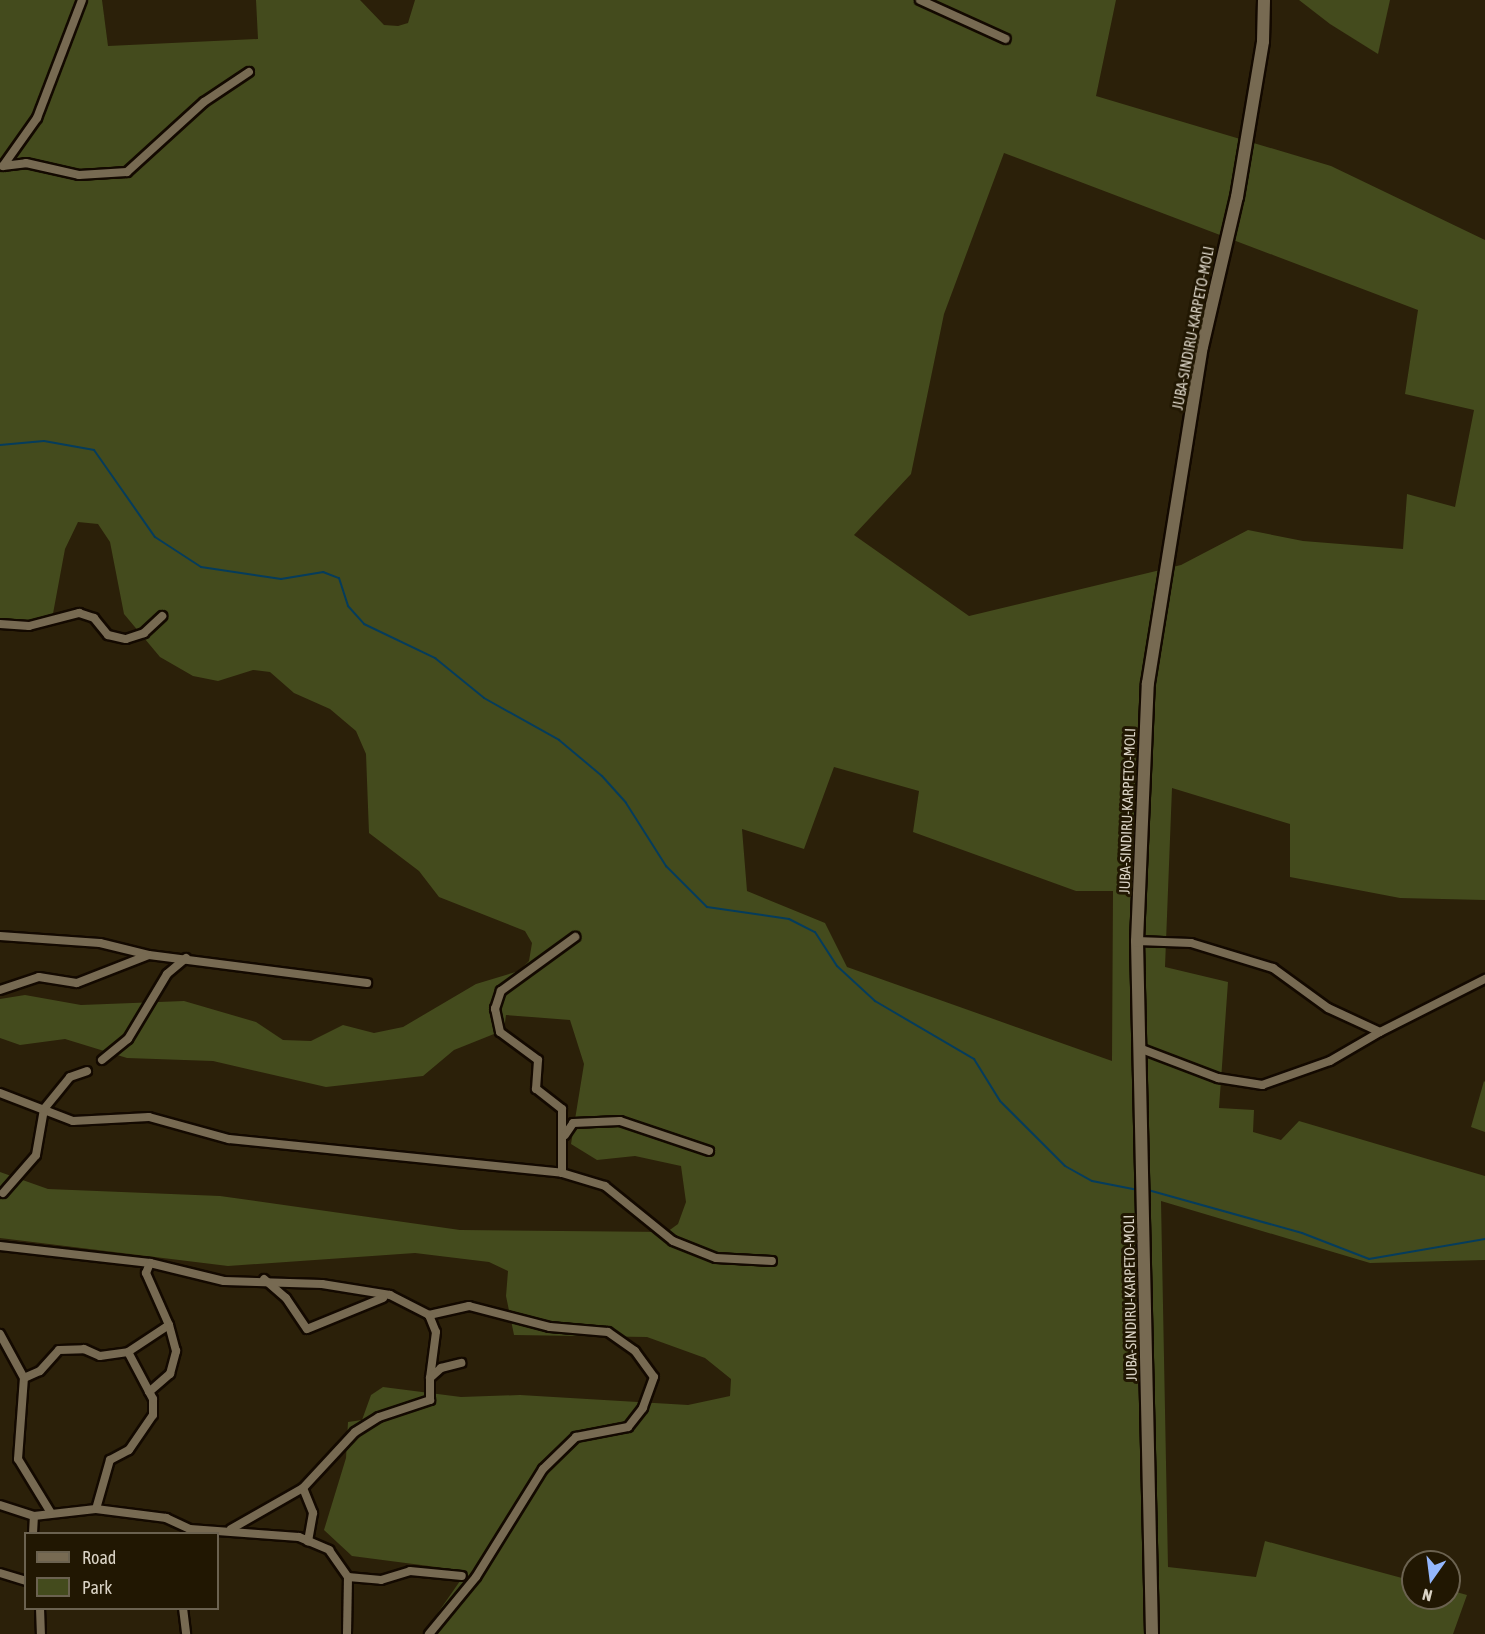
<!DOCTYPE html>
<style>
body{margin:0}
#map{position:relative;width:1485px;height:1634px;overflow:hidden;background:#2b2009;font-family:"Asap Condensed",sans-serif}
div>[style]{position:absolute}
.green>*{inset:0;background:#444b1d}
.stream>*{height:2px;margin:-1px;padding:0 1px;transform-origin:1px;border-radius:1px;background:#053c5c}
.roads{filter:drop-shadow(2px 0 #130900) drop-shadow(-2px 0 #130900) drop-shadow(0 2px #130900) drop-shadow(0 -2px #130900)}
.minor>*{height:8px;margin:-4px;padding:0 4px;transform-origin:4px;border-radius:4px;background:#776a52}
.secondary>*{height:12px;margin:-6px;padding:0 6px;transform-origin:6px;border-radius:6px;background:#776a52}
span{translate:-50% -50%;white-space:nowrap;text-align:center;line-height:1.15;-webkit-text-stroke:6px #211702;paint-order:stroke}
.street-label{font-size:15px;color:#dad3c5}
.legend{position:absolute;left:24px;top:1532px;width:195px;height:78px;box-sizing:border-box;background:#211702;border:2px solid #6b6250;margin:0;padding:8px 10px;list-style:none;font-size:18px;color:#dad3c5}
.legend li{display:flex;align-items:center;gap:12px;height:30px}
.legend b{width:30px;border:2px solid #6b6250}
.north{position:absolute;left:1401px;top:1550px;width:60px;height:60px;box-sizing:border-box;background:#211702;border:2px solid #6b6250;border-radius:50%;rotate:194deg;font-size:16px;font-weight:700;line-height:24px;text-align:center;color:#dad3c5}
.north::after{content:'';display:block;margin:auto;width:21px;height:27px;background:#94b7fd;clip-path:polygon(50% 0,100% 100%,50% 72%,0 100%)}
</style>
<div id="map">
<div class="green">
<div style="clip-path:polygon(evenodd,0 0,102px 0,108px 46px,258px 39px,256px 0,360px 0,384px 25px,398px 26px,408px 23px,415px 0,1116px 0,1096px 96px,1331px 166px,1485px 240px,1485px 900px,1400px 898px,1290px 877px,1290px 824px,1172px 788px,1165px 967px,1228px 982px,1219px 1108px,1254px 1110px,1253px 1132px,1281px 1140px,1299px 1121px,1485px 1176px,1485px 1260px,1370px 1263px,1161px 1201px,1168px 1567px,1256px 1577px,1265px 1541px,1413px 1581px,1413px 1598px,1449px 1598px,1449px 1590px,1467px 1595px,1453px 1634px,423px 1634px,467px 1571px,352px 1556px,324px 1530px,346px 1458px,348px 1422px,362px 1420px,371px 1395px,383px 1387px,461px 1397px,520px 1395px,688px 1405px,730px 1396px,731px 1379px,705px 1358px,647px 1337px,514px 1335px,506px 1296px,508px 1271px,489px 1262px,415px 1253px,228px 1266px,0 1238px,0 1172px,48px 1189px,220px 1196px,460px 1230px,667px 1232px,678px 1224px,686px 1202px,681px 1166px,635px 1156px,597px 1160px,571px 1144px,584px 1064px,570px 1020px,506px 1015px,504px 1030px,454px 1050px,423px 1076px,326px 1087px,213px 1061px,127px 1058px,65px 1039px,20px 1045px,0 1038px,0 999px,25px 995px,81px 1005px,184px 1001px,256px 1022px,283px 1040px,311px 1041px,343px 1025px,374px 1033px,403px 1027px,476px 984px,519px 971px,529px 961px,532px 943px,525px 931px,439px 897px,419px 871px,369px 833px,366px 754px,356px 731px,330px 709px,294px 693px,270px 672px,253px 670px,218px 681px,193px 676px,160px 657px,124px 614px,110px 542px,98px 524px,78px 522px,65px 549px,52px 619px,33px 628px,0 620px,0 0,1004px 153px,1418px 310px,1405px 394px,1474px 410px,1455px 507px,1407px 494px,1403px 549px,1303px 541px,1248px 530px,1181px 565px,969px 616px,854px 535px,911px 474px,944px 314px,1004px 153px,0 0,834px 767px,919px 791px,913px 832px,1076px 891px,1113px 891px,1112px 1061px,847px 967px,825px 923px,747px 891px,742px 829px,804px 849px,834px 767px)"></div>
<div style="clip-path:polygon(1299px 0,1390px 0,1378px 54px,1330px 24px)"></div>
<div style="clip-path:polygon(1484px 1081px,1485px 1082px,1485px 1132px,1471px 1127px)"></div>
</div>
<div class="stream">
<div style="left:0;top:445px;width:44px;rotate:-5.2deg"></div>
<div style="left:44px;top:441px;width:51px;rotate:10.2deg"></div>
<div style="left:94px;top:450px;width:106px;rotate:55deg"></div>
<div style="left:155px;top:537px;width:55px;rotate:33.1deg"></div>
<div style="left:201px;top:567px;width:81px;rotate:8.5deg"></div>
<div style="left:281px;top:579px;width:43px;rotate:-9.5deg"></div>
<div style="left:323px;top:572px;width:17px;rotate:21deg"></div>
<div style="left:339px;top:578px;width:29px;rotate:72deg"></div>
<div style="left:348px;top:606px;width:24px;rotate:48deg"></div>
<div style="left:364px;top:624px;width:79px;rotate:25.6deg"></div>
<div style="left:435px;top:658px;width:63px;rotate:39.2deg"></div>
<div style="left:484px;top:698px;width:86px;rotate:29.2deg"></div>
<div style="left:559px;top:740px;width:56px;rotate:39.9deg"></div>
<div style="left:602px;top:776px;width:36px;rotate:48deg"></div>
<div style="left:626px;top:803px;width:75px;rotate:57.6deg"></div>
<div style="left:666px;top:866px;width:58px;rotate:45deg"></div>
<div style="left:707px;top:907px;width:83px;rotate:8.3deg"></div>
<div style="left:789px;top:919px;width:29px;rotate:27deg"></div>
<div style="left:815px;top:932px;width:40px;rotate:57.1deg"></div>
<div style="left:837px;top:966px;width:52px;rotate:42.6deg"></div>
<div style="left:875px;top:1001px;width:115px;rotate:30.4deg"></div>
<div style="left:974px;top:1059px;width:49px;rotate:58.2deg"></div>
<div style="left:1000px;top:1101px;width:92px;rotate:45deg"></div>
<div style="left:1065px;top:1166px;width:31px;rotate:29deg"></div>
<div style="left:1092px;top:1181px;width:47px;rotate:11.1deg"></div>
<div style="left:1148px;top:1190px;width:160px;rotate:15.6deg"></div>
<div style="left:1302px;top:1233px;width:72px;rotate:21.2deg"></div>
<div style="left:1369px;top:1259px;width:118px;rotate:-9.8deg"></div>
</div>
<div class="roads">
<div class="minor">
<div style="left:920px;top:0;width:94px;rotate:24.4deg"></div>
<div style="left:3px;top:166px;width:23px;rotate:-7deg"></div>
<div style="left:26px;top:163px;width:54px;rotate:12.8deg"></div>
<div style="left:79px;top:175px;width:48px;rotate:-3.6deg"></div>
<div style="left:127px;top:172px;width:104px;rotate:-42.3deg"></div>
<div style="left:204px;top:102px;width:54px;rotate:-33.7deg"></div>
<div style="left:3px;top:166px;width:59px;rotate:-54.7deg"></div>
<div style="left:37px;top:118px;width:126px;rotate:-69.1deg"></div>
<div style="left:0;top:624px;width:29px;rotate:4deg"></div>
<div style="left:29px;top:626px;width:52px;rotate:-14.6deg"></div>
<div style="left:79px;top:613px;width:16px;rotate:18deg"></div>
<div style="left:94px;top:618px;width:22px;rotate:51deg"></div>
<div style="left:108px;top:635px;width:18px;rotate:13deg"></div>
<div style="left:126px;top:639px;width:19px;rotate:-18deg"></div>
<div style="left:144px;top:633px;width:25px;rotate:-43deg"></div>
<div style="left:0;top:936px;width:100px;rotate:4deg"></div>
<div style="left:100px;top:943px;width:50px;rotate:13.8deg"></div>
<div style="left:149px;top:955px;width:220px;rotate:7.3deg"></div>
<div style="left:1137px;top:941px;width:54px;rotate:2.1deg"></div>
<div style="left:1191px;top:943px;width:86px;rotate:17deg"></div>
<div style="left:1273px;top:968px;width:68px;rotate:36deg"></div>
<div style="left:1328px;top:1008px;width:57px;rotate:24.8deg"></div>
<div style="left:1380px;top:1032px;width:118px;rotate:-26.8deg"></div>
<div style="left:0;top:990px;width:41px;rotate:-18.4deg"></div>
<div style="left:39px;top:977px;width:38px;rotate:9deg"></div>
<div style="left:77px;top:983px;width:77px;rotate:-21.3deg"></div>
<div style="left:1139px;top:1048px;width:85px;rotate:20.8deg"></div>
<div style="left:1218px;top:1078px;width:45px;rotate:9deg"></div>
<div style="left:1262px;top:1085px;width:72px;rotate:-19.4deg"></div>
<div style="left:1330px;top:1061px;width:58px;rotate:-30.1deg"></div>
<div style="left:102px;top:1060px;width:33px;rotate:-39deg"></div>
<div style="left:128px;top:1039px;width:76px;rotate:-59deg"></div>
<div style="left:167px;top:974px;width:25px;rotate:-40deg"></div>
<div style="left:0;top:1093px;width:78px;rotate:21deg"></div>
<div style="left:73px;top:1121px;width:76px;rotate:-3deg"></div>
<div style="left:149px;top:1117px;width:83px;rotate:15.4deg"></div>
<div style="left:229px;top:1139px;width:335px;rotate:5.8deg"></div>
<div style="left:562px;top:1173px;width:64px;rotate:-90deg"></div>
<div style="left:562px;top:1109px;width:33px;rotate:-142deg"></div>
<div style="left:536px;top:1089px;width:29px;rotate:-86deg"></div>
<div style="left:538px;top:1060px;width:47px;rotate:-143.6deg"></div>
<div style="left:500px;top:1032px;width:24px;rotate:-102deg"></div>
<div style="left:495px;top:1009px;width:19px;rotate:-72deg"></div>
<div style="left:501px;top:991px;width:92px;rotate:-36.1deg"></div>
<div style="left:565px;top:1135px;width:14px;rotate:-56deg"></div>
<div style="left:573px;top:1123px;width:47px;rotate:-2.4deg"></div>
<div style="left:620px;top:1121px;width:94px;rotate:18.6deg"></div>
<div style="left:562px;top:1173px;width:45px;rotate:16.8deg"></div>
<div style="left:605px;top:1186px;width:87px;rotate:39deg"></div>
<div style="left:673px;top:1241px;width:46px;rotate:21.6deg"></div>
<div style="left:716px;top:1258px;width:56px;rotate:3.1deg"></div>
<div style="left:3px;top:1193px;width:50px;rotate:-49deg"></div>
<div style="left:36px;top:1155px;width:47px;rotate:-80.1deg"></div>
<div style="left:44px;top:1109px;width:41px;rotate:-50.9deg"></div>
<div style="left:70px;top:1077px;width:18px;rotate:-19deg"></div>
<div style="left:0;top:1246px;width:151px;rotate:6.5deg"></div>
<div style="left:150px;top:1263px;width:76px;rotate:13.7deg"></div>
<div style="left:224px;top:1281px;width:98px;rotate:1.8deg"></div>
<div style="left:322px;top:1284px;width:69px;rotate:9.2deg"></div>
<div style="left:390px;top:1295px;width:44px;rotate:27.1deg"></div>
<div style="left:429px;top:1315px;width:41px;rotate:-12.7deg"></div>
<div style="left:469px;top:1306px;width:84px;rotate:14.5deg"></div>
<div style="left:550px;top:1327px;width:58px;rotate:4.9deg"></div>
<div style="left:608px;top:1332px;width:33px;rotate:35deg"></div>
<div style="left:635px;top:1351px;width:32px;rotate:54deg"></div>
<div style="left:654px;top:1377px;width:33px;rotate:110deg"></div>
<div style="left:643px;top:1408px;width:24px;rotate:128deg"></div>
<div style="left:628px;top:1427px;width:53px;rotate:169.1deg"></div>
<div style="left:576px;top:1437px;width:46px;rotate:135.9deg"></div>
<div style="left:543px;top:1469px;width:127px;rotate:121.8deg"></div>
<div style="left:476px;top:1577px;width:74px;rotate:129.5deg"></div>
<div style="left:264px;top:1279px;width:29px;rotate:41deg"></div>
<div style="left:286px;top:1298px;width:37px;rotate:56deg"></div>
<div style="left:307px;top:1329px;width:82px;rotate:-22.2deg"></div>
<div style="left:429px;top:1315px;width:18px;rotate:68deg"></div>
<div style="left:436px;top:1332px;width:46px;rotate:97.4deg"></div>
<div style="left:0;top:1334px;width:50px;rotate:61.4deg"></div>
<div style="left:149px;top:1392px;width:28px;rotate:-41deg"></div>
<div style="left:170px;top:1374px;width:24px;rotate:-75deg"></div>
<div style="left:176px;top:1351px;width:27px;rotate:-105deg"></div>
<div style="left:303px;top:1488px;width:27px;rotate:68deg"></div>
<div style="left:313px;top:1513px;width:29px;rotate:100deg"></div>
<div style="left:0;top:1505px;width:36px;rotate:18deg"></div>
<div style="left:34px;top:1516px;width:62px;rotate:-6.4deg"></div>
<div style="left:96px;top:1509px;width:71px;rotate:7.3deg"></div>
<div style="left:166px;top:1518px;width:26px;rotate:25deg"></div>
<div style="left:190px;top:1529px;width:109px;rotate:4.2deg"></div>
<div style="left:299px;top:1537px;width:33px;rotate:23deg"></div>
<div style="left:329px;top:1550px;width:33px;rotate:55deg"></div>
<div style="left:348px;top:1577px;width:33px;rotate:5deg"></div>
<div style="left:381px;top:1580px;width:30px;rotate:-17deg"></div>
<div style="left:410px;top:1571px;width:52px;rotate:5.5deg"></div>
<div style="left:96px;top:1509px;width:51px;rotate:-74.1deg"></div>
<div style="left:110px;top:1460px;width:21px;rotate:-28deg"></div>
<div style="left:129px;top:1450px;width:42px;rotate:-55.6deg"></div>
<div style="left:153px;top:1415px;width:16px;rotate:-90deg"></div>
<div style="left:153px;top:1399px;width:53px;rotate:-118deg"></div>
<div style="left:51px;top:1513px;width:63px;rotate:-121.4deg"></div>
<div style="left:18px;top:1459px;width:81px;rotate:-85.8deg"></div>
<div style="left:24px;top:1378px;width:17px;rotate:-24deg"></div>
<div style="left:40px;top:1371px;width:28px;rotate:-48deg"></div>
<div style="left:59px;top:1350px;width:25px;rotate:-2deg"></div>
<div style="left:84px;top:1349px;width:17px;rotate:24deg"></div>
<div style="left:100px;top:1356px;width:28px;rotate:-8deg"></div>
<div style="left:128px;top:1352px;width:49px;rotate:-33.4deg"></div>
<div style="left:169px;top:1325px;width:57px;rotate:-113.9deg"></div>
<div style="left:146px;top:1273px;width:11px;rotate:-68deg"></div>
<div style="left:231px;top:1529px;width:83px;rotate:-29.7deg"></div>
<div style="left:303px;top:1488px;width:76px;rotate:-47.1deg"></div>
<div style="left:355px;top:1432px;width:28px;rotate:-32deg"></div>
<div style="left:379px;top:1417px;width:54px;rotate:-18.4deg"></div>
<div style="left:430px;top:1400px;width:22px;rotate:-90deg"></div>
<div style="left:430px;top:1378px;width:15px;rotate:-42deg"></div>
<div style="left:441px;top:1368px;width:21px;rotate:-14deg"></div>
<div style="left:33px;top:1534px;width:18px;rotate:-87deg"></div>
<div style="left:0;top:1573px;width:27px;rotate:17deg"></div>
<div style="left:40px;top:1608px;width:26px;rotate:88deg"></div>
<div style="left:183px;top:1608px;width:26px;rotate:83deg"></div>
<div style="left:347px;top:1634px;width:57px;rotate:-89deg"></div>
</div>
<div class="secondary">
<div style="left:1152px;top:1634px;width:693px;rotate:-91.24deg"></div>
<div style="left:1137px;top:941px;width:258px;rotate:-87.6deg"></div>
<div style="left:1148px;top:683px;width:340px;rotate:-80.9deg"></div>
<div style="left:1202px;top:347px;width:154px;rotate:-76.9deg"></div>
<div style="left:1237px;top:197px;width:158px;rotate:-80.5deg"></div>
<div style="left:1263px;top:41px;width:41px;rotate:-88.6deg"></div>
</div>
</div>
<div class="street-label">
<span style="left:1193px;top:328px;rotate:-79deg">JUBA-SINDIRU-KARPETO-MOLI</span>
<span style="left:1127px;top:811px;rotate:-88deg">JUBA-SINDIRU-KARPETO-MOLI</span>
<span style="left:1130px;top:1298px;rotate:-91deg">JUBA-SINDIRU-KARPETO-MOLI</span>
</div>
<ul class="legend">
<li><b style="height:8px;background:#776a52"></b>Road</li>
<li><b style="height:16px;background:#444b1d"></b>Park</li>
</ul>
<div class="north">N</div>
</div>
